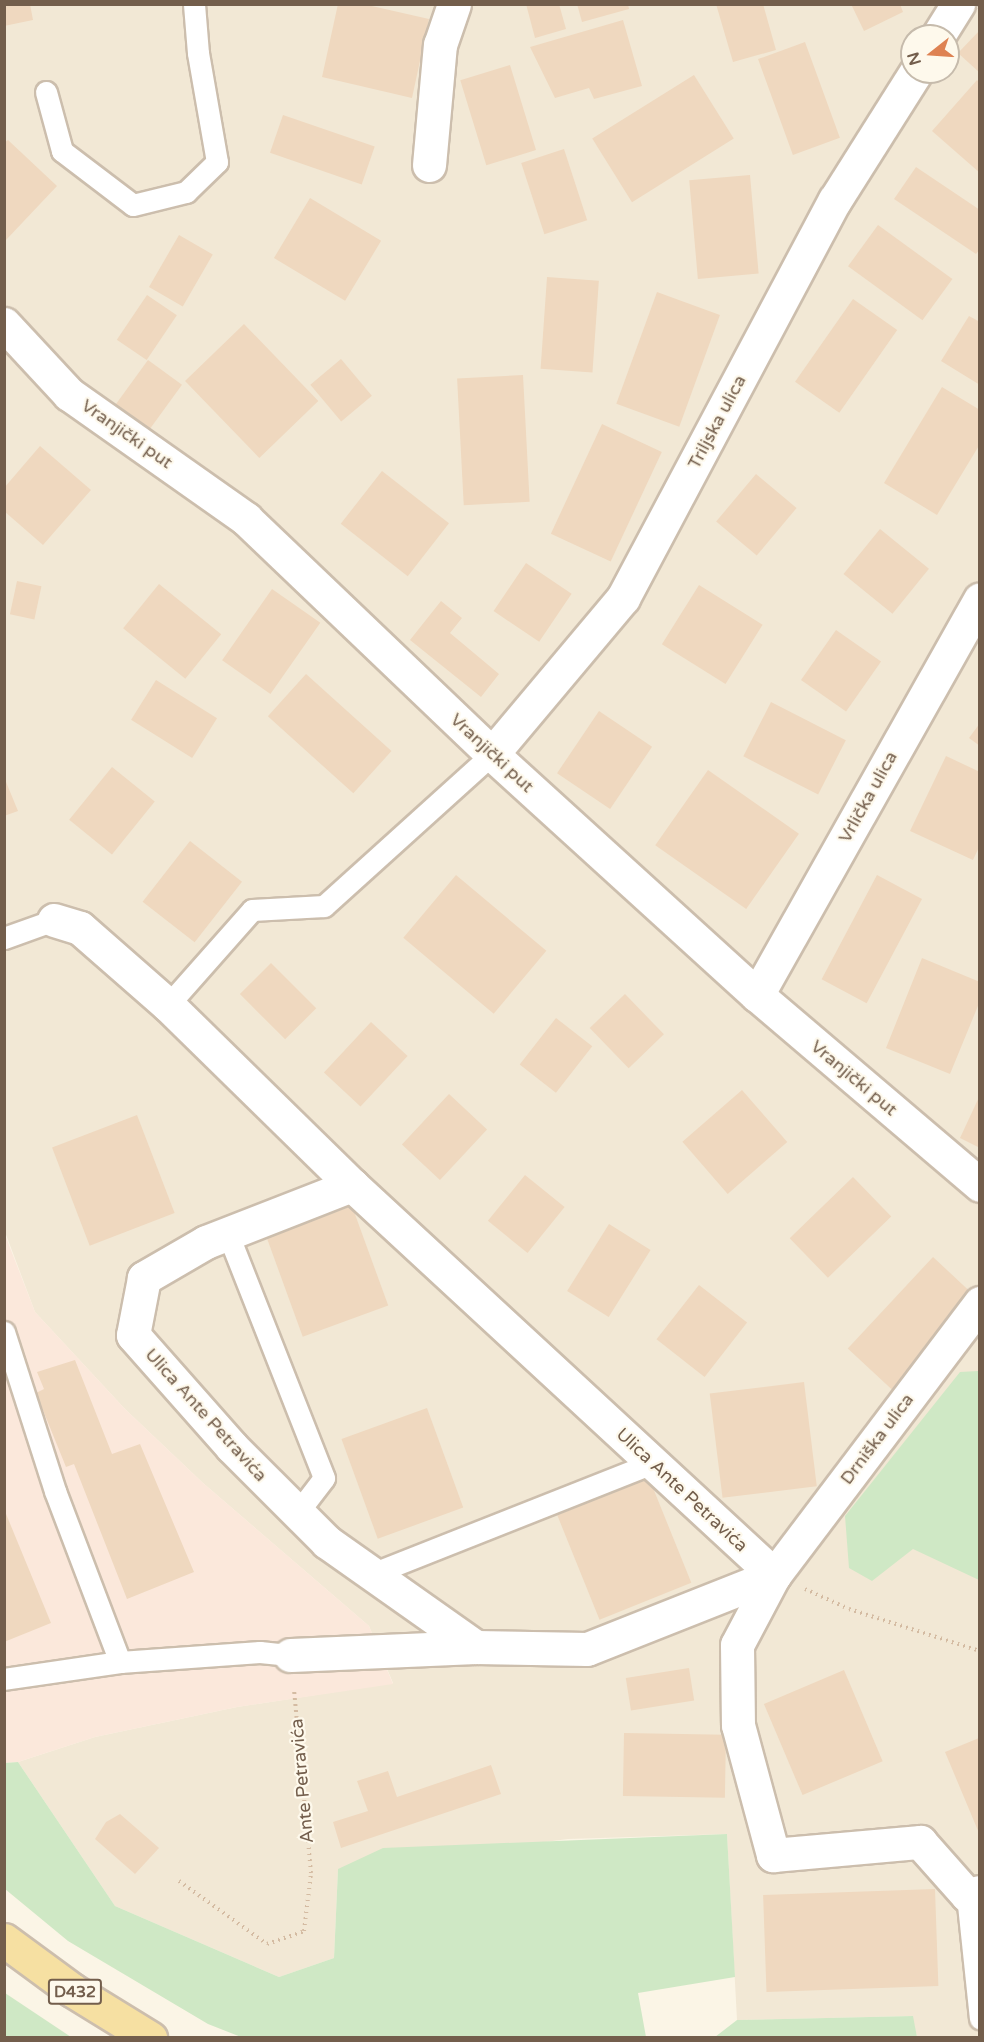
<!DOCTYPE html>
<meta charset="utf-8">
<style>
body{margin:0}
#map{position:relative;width:984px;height:2042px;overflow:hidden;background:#fbf5e6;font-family:"Varela Round",sans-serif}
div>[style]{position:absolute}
.residential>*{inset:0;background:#f2e8d5}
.commercial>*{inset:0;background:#fbe8db}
.green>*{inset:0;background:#cfe8c5}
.building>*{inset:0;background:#efd8bf;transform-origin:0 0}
.path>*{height:4px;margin-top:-2px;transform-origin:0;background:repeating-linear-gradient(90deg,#d4bba2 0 1.5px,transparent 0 6px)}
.roads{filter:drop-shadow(2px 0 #ccbead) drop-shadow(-2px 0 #ccbead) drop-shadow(0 2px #ccbead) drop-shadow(0 -2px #ccbead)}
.lane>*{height:21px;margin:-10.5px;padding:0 10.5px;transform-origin:10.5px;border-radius:10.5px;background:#fff}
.street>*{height:33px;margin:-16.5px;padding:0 16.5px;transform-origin:16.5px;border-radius:16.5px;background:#fff}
.primary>*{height:33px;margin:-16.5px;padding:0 16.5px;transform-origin:16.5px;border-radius:16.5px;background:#f6e0a2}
span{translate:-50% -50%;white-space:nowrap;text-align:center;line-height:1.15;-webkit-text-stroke:4.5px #fef9ec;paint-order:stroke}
.shield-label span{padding:2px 4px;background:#fef9ec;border:2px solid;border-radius:4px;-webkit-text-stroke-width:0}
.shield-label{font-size:16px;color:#735e4c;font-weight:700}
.street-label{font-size:18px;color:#735e4c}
.frame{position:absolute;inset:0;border:6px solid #735e4c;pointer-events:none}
.north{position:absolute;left:900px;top:24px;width:60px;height:60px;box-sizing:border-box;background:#fef9ec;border:2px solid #c6bbac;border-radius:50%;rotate:253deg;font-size:16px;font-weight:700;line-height:24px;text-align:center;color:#735e4c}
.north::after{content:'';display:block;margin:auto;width:21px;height:27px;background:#de8252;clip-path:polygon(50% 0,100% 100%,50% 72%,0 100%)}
</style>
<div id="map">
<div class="residential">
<div style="clip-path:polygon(evenodd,5px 5px,979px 5px,979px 2037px,917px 2037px,912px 2016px,737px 2020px,727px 1834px,568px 1839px,338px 1869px,334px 1958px,279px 1977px,115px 1906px,18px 1762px,95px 1737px,237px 1707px,393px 1683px,369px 1626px,203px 1483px,125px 1409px,35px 1312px,5px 1232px,5px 5px,912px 36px,948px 36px,948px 72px,912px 72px,912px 36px)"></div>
</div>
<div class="commercial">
<div style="clip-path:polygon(4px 1232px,35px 1312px,125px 1409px,203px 1483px,369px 1626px,393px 1684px,237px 1707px,95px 1737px,18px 1762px,5px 1763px)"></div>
</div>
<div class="green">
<div style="clip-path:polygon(978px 1371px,979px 1580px,913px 1549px,872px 1581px,849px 1568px,845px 1516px,960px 1372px)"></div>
<div style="clip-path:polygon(18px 1762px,115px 1906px,279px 1977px,334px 1958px,338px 1869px,383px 1848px,727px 1834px,735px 1977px,638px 1993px,646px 2037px,241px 2037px,208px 2024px,68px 1941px,5px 1889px,5px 1763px)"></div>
<div style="clip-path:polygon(4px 1993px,5px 1993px,71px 2037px,5px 2037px)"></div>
<div style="clip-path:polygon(913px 2016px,917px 2037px,715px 2037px,737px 2020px)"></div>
</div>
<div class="building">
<div style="clip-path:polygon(4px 4px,30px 4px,33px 20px,4px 26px)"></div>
<div style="clip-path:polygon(338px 4px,363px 4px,429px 19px,412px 98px,322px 77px)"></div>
<div style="clip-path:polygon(526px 4px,559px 4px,566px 29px,535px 38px)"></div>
<div style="clip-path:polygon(577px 4px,628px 4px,629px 9px,582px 22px)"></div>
<div style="clip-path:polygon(716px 4px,763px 4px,776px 50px,733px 62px)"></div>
<div style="clip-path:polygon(851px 4px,900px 4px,903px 12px,864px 31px)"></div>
<div style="clip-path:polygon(623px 20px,642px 86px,594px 99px,589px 88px,555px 98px,530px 47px)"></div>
<div style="clip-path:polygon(980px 30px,980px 73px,958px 53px)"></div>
<div style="left:805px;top:42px;width:102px;height:50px;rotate:70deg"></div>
<div style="left:510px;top:65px;width:89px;height:52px;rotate:73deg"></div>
<div style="left:694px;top:75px;width:75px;height:120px;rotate:58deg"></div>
<div style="clip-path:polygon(977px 80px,980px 83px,980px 173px,932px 131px)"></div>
<div style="left:283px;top:115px;width:97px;height:40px;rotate:19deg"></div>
<div style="clip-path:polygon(8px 140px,57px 186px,6px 240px,4px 143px)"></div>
<div style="left:564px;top:149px;width:75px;height:45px;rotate:72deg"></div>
<div style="clip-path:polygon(916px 167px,980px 210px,980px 249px,976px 254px,894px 199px)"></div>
<div style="left:750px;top:175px;width:99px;height:61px;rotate:85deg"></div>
<div style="left:310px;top:198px;width:83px;height:70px;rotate:31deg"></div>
<div style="left:878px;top:225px;width:92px;height:51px;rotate:36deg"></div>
<div style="left:179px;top:235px;width:39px;height:60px;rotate:30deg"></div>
<div style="left:547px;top:277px;width:52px;height:92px;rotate:4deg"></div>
<div style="left:657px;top:292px;width:67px;height:119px;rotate:20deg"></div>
<div style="left:147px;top:295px;width:36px;height:54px;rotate:34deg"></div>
<div style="left:853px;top:299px;width:54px;height:101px;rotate:35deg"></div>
<div style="clip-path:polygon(969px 316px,980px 322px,980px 385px,941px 361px)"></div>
<div style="left:244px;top:324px;width:107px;height:82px;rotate:46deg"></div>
<div style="left:341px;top:359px;width:48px;height:40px;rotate:50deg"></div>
<div style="left:148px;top:360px;width:42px;height:55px;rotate:36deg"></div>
<div style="left:523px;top:375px;width:127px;height:66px;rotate:87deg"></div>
<div style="clip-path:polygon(942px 387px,980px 410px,980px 444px,937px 515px,884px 483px)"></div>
<div style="left:602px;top:424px;width:66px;height:121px;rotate:25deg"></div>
<div style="clip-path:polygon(40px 446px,91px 490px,43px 545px,4px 511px,4px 488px)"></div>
<div style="left:382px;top:471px;width:85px;height:67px;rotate:38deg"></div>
<div style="left:756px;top:474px;width:53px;height:62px;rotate:40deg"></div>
<div style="left:880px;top:529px;width:63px;height:58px;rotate:39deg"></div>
<div style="left:526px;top:563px;width:55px;height:58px;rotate:34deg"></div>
<div style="left:17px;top:581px;width:25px;height:34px;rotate:12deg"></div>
<div style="left:159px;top:584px;width:80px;height:57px;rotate:39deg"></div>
<div style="left:699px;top:585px;width:75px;height:70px;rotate:32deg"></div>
<div style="left:272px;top:589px;width:59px;height:87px;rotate:35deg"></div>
<div style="clip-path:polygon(441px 601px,462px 618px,450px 633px,499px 674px,481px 697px,410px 640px)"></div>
<div style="left:836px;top:630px;width:55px;height:61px;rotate:35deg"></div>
<div style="left:306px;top:674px;width:115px;height:57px;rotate:42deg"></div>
<div style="left:156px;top:680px;width:72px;height:47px;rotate:32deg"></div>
<div style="left:771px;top:702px;width:84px;height:61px;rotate:27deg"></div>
<div style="left:599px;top:711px;width:64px;height:75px;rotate:34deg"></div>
<div style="clip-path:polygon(980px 723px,980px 746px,969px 738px)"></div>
<div style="clip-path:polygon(946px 756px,980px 772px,980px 845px,973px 860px,910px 831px)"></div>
<div style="left:112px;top:767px;width:55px;height:68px;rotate:39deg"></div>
<div style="left:708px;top:770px;width:111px;height:92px;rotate:35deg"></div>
<div style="clip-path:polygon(4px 777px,18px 811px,4px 816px)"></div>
<div style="left:190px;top:841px;width:66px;height:77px;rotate:38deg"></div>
<div style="left:456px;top:875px;width:118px;height:82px;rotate:40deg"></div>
<div style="left:877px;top:875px;width:51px;height:118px;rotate:28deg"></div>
<div style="clip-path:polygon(922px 958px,980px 982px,980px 1001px,950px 1074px,886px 1048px)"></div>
<div style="left:271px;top:963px;width:64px;height:44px;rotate:45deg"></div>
<div style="left:625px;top:994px;width:56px;height:49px;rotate:46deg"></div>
<div style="left:556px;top:1018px;width:46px;height:59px;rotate:38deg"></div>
<div style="left:371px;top:1022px;width:50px;height:69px;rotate:43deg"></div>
<div style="left:742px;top:1090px;width:69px;height:79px;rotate:49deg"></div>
<div style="left:449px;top:1094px;width:52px;height:69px;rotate:43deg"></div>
<div style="clip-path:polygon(980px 1095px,980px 1148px,960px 1138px)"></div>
<div style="left:137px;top:1115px;width:105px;height:91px;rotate:69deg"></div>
<div style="left:525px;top:1175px;width:51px;height:59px;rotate:39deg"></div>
<div style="left:853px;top:1177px;width:55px;height:88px;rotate:46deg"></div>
<div style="left:352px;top:1206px;width:106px;height:91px;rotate:70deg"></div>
<div style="left:609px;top:1224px;width:49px;height:79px;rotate:32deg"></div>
<div style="left:933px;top:1257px;width:60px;height:125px;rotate:43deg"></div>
<div style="left:699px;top:1285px;width:61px;height:69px;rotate:38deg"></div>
<div style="clip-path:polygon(75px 1360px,112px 1454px,140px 1444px,194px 1572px,127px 1599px,74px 1464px,66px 1467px,36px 1393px,44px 1389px,37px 1372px)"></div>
<div style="left:804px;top:1382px;width:105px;height:95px;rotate:83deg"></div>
<div style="left:427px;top:1408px;width:106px;height:91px;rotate:70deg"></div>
<div style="left:649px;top:1478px;width:113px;height:99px;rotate:68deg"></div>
<div style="clip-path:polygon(4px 1509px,51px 1623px,4px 1642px)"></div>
<div style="left:689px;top:1668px;width:33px;height:64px;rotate:81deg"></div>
<div style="left:844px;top:1670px;width:99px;height:87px;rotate:67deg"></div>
<div style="left:624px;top:1733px;width:102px;height:63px;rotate:1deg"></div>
<div style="clip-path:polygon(979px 1738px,979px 1833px,945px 1752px)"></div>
<div style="clip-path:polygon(491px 1765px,501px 1794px,341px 1848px,333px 1822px,368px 1811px,357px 1781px,388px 1771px,397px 1797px)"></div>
<div style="clip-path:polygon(120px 1814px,159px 1848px,135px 1874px,95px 1839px,106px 1822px)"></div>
<div style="left:935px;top:1889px;width:97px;height:172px;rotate:88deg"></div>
</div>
<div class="path">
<div style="left:805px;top:1589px;width:48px;rotate:24.4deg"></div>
<div style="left:849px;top:1609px;width:138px;rotate:17.8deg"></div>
<div style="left:179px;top:1881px;width:108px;rotate:35.6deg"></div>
<div style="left:267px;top:1944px;width:39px;rotate:-19deg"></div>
<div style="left:304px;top:1931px;width:58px;rotate:-83.1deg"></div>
<div style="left:311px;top:1873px;width:184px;rotate:-95.3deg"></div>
</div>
<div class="roads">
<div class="lane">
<div style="left:46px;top:92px;width:61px;rotate:74.8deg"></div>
<div style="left:62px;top:151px;width:89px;rotate:37.3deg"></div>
<div style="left:133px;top:205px;width:55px;rotate:-13.8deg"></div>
<div style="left:186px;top:192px;width:43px;rotate:-44.1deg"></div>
<div style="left:217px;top:162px;width:111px;rotate:-99.9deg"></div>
<div style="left:198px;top:53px;width:49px;rotate:-94.7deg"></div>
<div style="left:4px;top:938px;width:53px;rotate:-19.8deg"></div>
<div style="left:168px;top:1005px;width:127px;rotate:-48.5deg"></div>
<div style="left:252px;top:910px;width:72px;rotate:-3.2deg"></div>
<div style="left:324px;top:906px;width:227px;rotate:-42.1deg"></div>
<div style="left:228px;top:1234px;width:262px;rotate:68.5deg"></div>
<div style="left:324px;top:1478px;width:43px;rotate:127.4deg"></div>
<div style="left:4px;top:1332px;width:167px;rotate:72.2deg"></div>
<div style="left:55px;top:1491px;width:183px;rotate:69.2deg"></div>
<div style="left:120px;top:1662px;width:117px;rotate:171.7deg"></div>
<div style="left:372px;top:1574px;width:302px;rotate:-21.6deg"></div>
<div style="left:120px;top:1662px;width:140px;rotate:-4.1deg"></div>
<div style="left:260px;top:1652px;width:30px;rotate:6deg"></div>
<div style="left:967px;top:1895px;width:124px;rotate:84deg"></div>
</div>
<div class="street">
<div style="left:938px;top:36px;width:38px;rotate:-58deg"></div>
<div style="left:429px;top:165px;width:121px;rotate:-84.8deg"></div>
<div style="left:440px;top:45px;width:43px;rotate:-71.1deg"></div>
<div style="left:4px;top:324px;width:96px;rotate:47.1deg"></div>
<div style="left:69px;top:394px;width:217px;rotate:35.2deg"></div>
<div style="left:246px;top:519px;width:340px;rotate:43.7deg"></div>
<div style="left:492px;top:754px;width:358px;rotate:42.3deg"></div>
<div style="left:757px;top:995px;width:293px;rotate:40.4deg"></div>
<div style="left:492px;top:754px;width:204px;rotate:-50deg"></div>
<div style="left:623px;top:598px;width:451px;rotate:-62deg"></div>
<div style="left:835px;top:200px;width:151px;rotate:-57.7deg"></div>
<div style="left:54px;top:920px;width:27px;rotate:17deg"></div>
<div style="left:80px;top:928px;width:117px;rotate:41.2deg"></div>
<div style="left:168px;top:1005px;width:257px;rotate:44.4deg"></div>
<div style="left:352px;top:1185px;width:575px;rotate:42.74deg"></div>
<div style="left:774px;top:1575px;width:201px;rotate:158.4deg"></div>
<div style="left:587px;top:1649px;width:111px;rotate:-179deg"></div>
<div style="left:476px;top:1647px;width:186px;rotate:177.5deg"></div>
<div style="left:757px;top:995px;width:454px;rotate:-60.6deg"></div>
<div style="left:352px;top:1185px;width:157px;rotate:158.7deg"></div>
<div style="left:206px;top:1242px;width:72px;rotate:149.9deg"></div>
<div style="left:144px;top:1278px;width:58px;rotate:100.9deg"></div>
<div style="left:133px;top:1335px;width:149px;rotate:48.5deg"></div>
<div style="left:232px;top:1447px;width:134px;rotate:45deg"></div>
<div style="left:327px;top:1542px;width:182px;rotate:35.2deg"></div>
<div style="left:980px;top:1303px;width:341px;rotate:127.1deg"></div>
<div style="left:774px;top:1575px;width:79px;rotate:117.9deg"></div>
<div style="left:737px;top:1645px;width:80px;rotate:89.3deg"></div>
<div style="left:738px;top:1725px;width:135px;rotate:74.9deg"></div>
<div style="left:773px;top:1855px;width:148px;rotate:-5.1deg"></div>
<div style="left:920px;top:1842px;width:71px;rotate:48.4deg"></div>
<div style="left:967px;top:1895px;width:13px;rotate:-13deg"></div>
</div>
<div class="primary">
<div style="left:4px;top:1940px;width:84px;rotate:36.3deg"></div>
<div style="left:72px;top:1990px;width:92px;rotate:31.6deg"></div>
</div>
</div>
<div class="shield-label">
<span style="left:75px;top:1992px">D432</span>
</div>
<div class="street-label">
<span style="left:717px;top:422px;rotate:-62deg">Triljska ulica</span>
<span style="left:127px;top:434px;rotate:35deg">Vranjički put</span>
<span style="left:492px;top:753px;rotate:43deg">Vranjički put</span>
<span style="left:868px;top:797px;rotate:-61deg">Vrlička ulica</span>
<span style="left:854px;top:1078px;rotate:40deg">Vranjički put</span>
<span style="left:206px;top:1415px;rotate:48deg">Ulica Ante Petravića</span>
<span style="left:877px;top:1439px;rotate:-53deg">Drniška ulica</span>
<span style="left:682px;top:1490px;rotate:43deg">Ulica Ante Petravića</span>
<span style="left:302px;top:1781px;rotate:-95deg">Ante Petravića</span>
</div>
<div class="frame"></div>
<div class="north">N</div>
</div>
